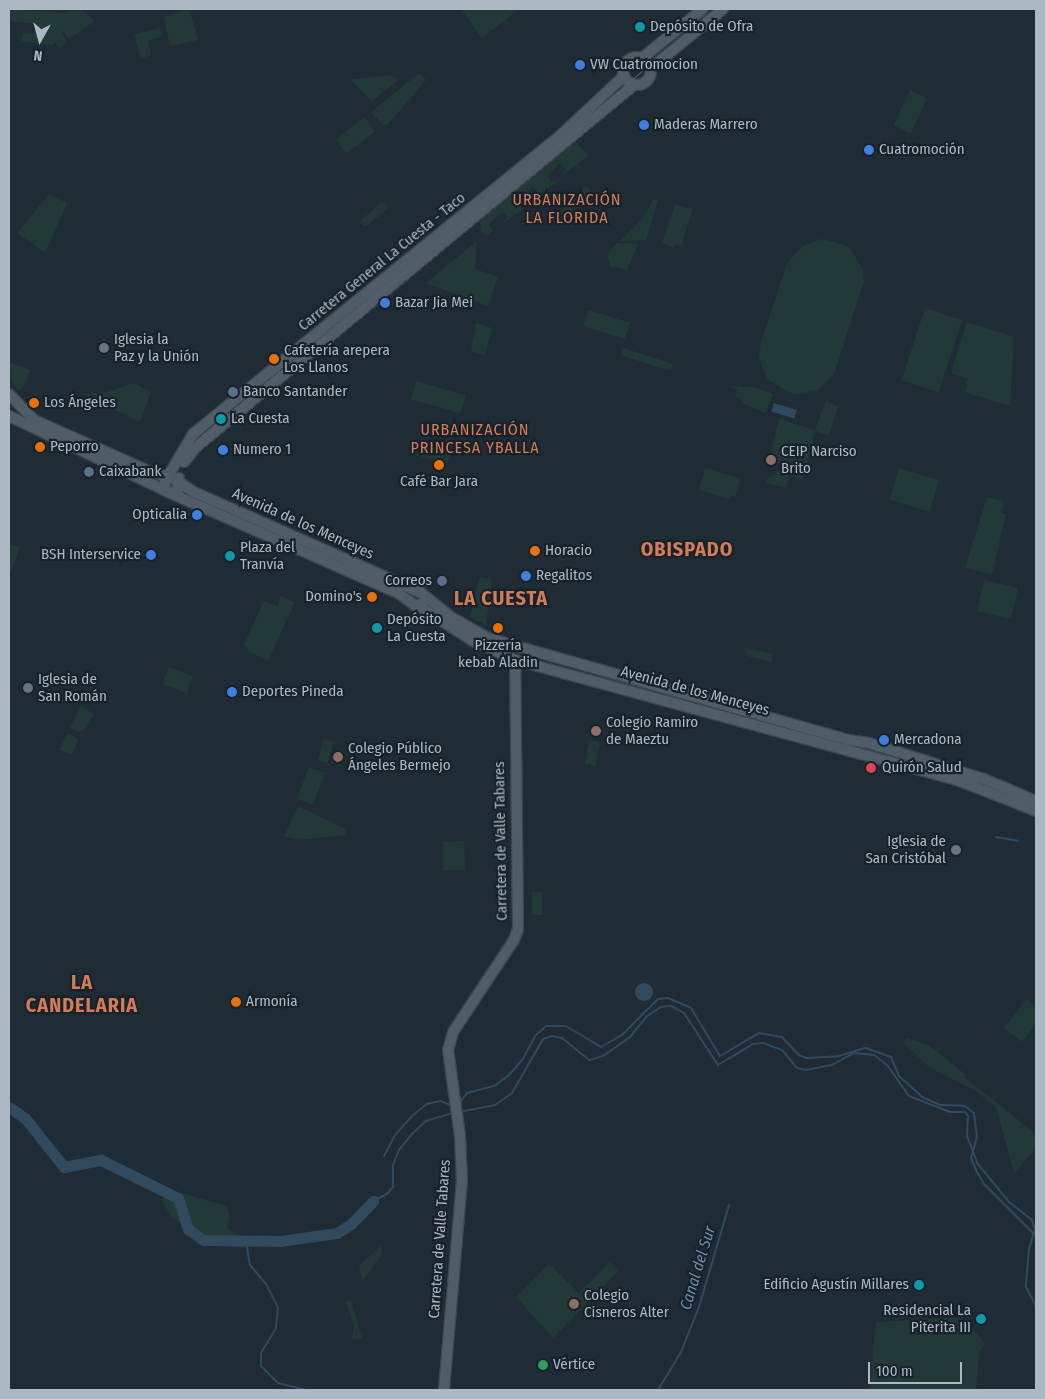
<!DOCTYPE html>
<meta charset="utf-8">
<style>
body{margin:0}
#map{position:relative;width:1045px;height:1399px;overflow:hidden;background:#1f2c36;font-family:"Fira Sans Condensed",sans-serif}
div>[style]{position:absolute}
.green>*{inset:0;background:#223937;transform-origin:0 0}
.water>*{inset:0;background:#324a5e;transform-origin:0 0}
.round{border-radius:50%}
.stream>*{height:2px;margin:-1px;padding:0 1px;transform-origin:1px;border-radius:1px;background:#324a5e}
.river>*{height:11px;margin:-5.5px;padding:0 5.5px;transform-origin:5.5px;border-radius:5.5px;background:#324a5e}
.roads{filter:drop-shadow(1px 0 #3c4650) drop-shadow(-1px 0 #3c4650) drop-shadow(0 1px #3c4650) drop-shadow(0 -1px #3c4650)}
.major>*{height:10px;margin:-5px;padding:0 5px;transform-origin:5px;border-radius:5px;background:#505c67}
.major>.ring{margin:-5px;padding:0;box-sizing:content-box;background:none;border:10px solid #505c67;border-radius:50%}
.tram>*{height:1px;margin:-0.5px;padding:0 0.5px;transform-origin:0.5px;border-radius:0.5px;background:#54626e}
.dots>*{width:14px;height:14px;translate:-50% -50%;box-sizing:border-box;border:2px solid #18222b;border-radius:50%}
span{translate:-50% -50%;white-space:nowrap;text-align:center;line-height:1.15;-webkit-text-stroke:4.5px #18222b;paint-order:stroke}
.poi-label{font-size:15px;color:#acb8c4}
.left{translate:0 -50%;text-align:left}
.right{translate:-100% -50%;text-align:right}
.street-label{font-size:15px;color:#acb8c4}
.neighbourhood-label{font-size:16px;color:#d47c57;letter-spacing:1px}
.water-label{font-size:16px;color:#6c8ea9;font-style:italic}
.district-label{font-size:20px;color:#d47c57;font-weight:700;letter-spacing:1px}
.frame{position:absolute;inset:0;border:10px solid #acb8c4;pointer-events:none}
.north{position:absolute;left:15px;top:15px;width:50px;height:50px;-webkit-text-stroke:4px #18222b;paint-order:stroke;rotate:187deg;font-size:14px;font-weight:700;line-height:20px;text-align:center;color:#acb8c4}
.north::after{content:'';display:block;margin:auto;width:18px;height:22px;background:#acb8c4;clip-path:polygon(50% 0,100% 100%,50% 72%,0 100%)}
.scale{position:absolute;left:868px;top:1362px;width:94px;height:22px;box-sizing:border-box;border:2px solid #acb8c4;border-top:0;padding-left:6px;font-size:15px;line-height:18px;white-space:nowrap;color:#acb8c4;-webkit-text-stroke:4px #18222b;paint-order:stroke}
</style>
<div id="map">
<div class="green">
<div style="clip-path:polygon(9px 9px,64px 13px,81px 9px,95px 21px,69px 39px,61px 29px,67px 43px,59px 49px,55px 42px,53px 45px,21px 41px,23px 32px,37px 33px,37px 24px,9px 21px)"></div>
<div style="clip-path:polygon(461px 9px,519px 9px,482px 38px)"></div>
<div style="clip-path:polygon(186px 10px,190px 12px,198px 40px,170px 46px,164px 16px)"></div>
<div style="clip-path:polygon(160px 28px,162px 36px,148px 41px,151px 55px,140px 59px,134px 34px)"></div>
<div style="clip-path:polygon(419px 73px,426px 80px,388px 124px,383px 125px,371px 112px)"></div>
<div style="clip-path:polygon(391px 75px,398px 80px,372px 101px,350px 80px)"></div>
<div style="left:910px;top:90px;width:19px;height:39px;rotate:25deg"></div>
<div style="left:364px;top:117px;width:18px;height:36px;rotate:52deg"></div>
<div style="clip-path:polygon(574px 141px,589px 155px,562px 175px,566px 169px,560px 163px,547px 176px,552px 182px,560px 180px,534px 198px,537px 191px,533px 187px,517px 200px,522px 206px,531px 203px,504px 223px,507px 216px,503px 212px,488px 224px,493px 230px,488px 236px,481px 232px,480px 220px)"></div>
<div style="clip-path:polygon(586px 186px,593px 194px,557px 226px,560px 220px,555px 214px)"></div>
<div style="clip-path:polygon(49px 194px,67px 203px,45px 253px,17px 233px)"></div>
<div style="clip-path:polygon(653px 200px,658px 200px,646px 240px,620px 241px,643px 218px)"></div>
<div style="clip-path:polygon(382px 201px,389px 208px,365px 227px,359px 222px)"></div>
<div style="clip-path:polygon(675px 205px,693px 209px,681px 246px,675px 244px,674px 248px,662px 243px)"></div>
<div style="clip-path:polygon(822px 239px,845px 245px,852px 251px,863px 270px,864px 281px,834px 374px,817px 391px,793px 394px,768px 380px,759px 359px,761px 342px,787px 263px,803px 246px)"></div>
<div style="clip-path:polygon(477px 241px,475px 269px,498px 277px,488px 306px,426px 283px)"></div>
<div style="clip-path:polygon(617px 243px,638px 244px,627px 270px,610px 266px,607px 254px)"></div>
<div style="left:925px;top:308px;width:39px;height:76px;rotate:18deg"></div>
<div style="left:588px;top:310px;width:44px;height:17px;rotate:17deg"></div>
<div style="clip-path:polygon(967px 322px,1014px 337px,1010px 406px,965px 392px,968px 379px,951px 373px)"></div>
<div style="clip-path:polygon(476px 323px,492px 328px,485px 355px,471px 351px)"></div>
<div style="clip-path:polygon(623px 348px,671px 363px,673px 368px,667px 370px,623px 356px,620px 352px)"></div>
<div style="clip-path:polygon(9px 362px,31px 370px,21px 390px,16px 389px,9px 372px)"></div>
<div style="left:416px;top:381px;width:52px;height:19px;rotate:16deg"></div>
<div style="clip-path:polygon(134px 383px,151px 392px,140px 422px,82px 394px,107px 392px)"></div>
<div style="clip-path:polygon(729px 386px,755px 387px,773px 394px,766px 413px,741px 403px,742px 399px,735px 397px,737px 390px)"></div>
<div style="clip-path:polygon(826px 400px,838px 407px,829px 435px,815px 431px,803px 480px,789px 476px,786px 488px,766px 483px,768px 478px,786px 466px,769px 461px,779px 418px,815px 431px)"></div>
<div style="left:421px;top:438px;width:32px;height:18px;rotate:14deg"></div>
<div style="clip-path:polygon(705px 468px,740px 478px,735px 497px,730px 496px,729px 499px,699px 490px)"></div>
<div style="left:899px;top:468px;width:42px;height:33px;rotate:17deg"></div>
<div style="clip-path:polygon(987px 497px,1004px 501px,1001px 513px,1006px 514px,992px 574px,965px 568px)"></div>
<div style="clip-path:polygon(9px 545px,20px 547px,9px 577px)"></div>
<div style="clip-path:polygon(480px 577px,492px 580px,486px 625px,470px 617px)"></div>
<div style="left:984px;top:580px;width:35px;height:32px;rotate:13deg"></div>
<div style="clip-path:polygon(281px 596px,295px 602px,268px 661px,250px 652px,244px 644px,264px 601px,277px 606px)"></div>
<div style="clip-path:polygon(743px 647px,773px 654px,771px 662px,747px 656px)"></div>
<div style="left:169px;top:667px;width:26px;height:18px;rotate:21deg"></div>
<div style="clip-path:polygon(81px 706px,94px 714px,84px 730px,78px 732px,70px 727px)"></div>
<div style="clip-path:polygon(68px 733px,78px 739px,72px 755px,59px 750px)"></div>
<div style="left:324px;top:739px;width:10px;height:22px;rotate:17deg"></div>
<div style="left:589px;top:740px;width:11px;height:24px;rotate:10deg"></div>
<div style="left:309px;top:767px;width:17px;height:34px;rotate:21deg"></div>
<div style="clip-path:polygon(298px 806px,346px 829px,346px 835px,300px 840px,284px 836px)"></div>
<div style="left:464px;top:841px;width:29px;height:22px;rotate:88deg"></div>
<div style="left:532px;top:892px;width:10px;height:23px"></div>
<div style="clip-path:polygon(1027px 999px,1036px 1007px,1036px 1024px,1022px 1042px,1004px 1028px)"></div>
<div style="clip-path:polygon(907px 1038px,928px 1045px,965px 1074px,964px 1077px,1036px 1134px,1036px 1148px,1014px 1173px,996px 1107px,974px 1090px,929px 1067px,903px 1042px)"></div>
<div style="clip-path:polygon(177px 1192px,227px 1206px,230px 1218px,227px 1228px,243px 1238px,245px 1248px,229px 1247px,172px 1218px,161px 1199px)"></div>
<div style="clip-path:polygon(382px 1245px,381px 1256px,362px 1282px,359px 1266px)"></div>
<div style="clip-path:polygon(610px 1262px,618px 1271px,553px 1338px,516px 1297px,549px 1264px,579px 1293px)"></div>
<div style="clip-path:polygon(351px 1300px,362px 1338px,352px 1339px,354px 1326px,346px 1303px)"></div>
<div style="clip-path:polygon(962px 1317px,985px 1343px,979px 1354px,976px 1390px,869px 1390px,876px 1322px)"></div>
</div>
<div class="water">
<div style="left:774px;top:403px;width:24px;height:9px;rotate:17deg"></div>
<div class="round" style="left:635px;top:983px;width:18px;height:18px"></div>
</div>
<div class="stream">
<div style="left:996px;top:837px;width:22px;rotate:10deg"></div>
<div style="left:459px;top:1104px;width:14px;rotate:-54deg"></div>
<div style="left:467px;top:1093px;width:30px;rotate:-15deg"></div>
<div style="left:496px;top:1085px;width:16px;rotate:-38deg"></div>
<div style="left:509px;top:1075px;width:21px;rotate:-49deg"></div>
<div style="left:523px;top:1059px;width:26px;rotate:-62deg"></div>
<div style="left:535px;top:1036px;width:15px;rotate:-42deg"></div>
<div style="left:546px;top:1026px;width:20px"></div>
<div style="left:566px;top:1026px;width:41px;rotate:31deg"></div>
<div style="left:601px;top:1047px;width:24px;rotate:-30deg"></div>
<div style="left:622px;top:1035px;width:51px;rotate:-45deg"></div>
<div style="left:658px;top:999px;width:10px;rotate:-6deg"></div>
<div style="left:668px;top:998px;width:25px;rotate:23deg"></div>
<div style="left:691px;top:1008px;width:56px;rotate:58.9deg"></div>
<div style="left:720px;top:1056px;width:45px;rotate:-30.5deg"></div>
<div style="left:759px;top:1033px;width:23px;rotate:10deg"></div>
<div style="left:782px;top:1037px;width:25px;rotate:47deg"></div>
<div style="left:799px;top:1055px;width:8px;rotate:23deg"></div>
<div style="left:806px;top:1058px;width:33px;rotate:-3deg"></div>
<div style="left:839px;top:1056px;width:28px;rotate:-17deg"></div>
<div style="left:866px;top:1048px;width:27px;rotate:20deg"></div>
<div style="left:891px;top:1057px;width:21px;rotate:67deg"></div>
<div style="left:899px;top:1076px;width:31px;rotate:42deg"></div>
<div style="left:922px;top:1097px;width:20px;rotate:24deg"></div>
<div style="left:940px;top:1105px;width:25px;rotate:2deg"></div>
<div style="left:965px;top:1106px;width:11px;rotate:38deg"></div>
<div style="left:974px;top:1113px;width:24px;rotate:83deg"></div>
<div style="left:977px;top:1137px;width:22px;rotate:106deg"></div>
<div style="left:971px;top:1158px;width:15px;rotate:67deg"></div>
<div style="left:977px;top:1172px;width:14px;rotate:60deg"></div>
<div style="left:984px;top:1184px;width:74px;rotate:45deg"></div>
<div style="left:459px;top:1112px;width:37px;rotate:-11deg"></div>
<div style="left:495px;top:1105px;width:21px;rotate:-35deg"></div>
<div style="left:512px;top:1093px;width:62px;rotate:-60.1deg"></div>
<div style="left:543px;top:1039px;width:9px;rotate:-18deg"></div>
<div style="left:552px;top:1036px;width:10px;rotate:11deg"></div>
<div style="left:562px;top:1038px;width:35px;rotate:39deg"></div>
<div style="left:589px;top:1060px;width:15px;rotate:-16deg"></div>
<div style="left:603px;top:1056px;width:33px;rotate:-35deg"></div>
<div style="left:630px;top:1037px;width:26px;rotate:-51deg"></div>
<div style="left:646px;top:1017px;width:18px;rotate:-34deg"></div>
<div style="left:661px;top:1007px;width:10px;rotate:-6deg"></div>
<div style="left:671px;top:1006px;width:15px;rotate:28deg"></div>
<div style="left:684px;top:1013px;width:62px;rotate:56.8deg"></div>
<div style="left:718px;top:1065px;width:41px;rotate:-31deg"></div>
<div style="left:753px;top:1044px;width:10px;rotate:-6deg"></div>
<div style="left:763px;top:1043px;width:20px;rotate:20deg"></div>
<div style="left:782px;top:1050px;width:23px;rotate:50deg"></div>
<div style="left:797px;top:1068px;width:9px;rotate:13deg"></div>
<div style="left:806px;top:1070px;width:26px;rotate:-11deg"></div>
<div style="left:832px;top:1065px;width:25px;rotate:-29deg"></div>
<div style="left:854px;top:1053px;width:20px;rotate:6deg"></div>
<div style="left:874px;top:1055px;width:18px;rotate:38deg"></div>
<div style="left:888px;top:1066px;width:37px;rotate:55deg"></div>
<div style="left:909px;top:1096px;width:44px;rotate:21.3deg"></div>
<div style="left:950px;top:1112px;width:15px"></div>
<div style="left:965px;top:1112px;width:5px;rotate:53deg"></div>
<div style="left:968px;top:1116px;width:20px;rotate:93deg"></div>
<div style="left:967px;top:1136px;width:30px;rotate:69deg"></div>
<div style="left:978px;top:1164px;width:49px;rotate:50.8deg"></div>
<div style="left:1009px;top:1202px;width:29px;rotate:38deg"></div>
<div style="left:1032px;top:1220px;width:10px;rotate:73deg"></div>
<div style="left:1035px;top:1230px;width:20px;rotate:108deg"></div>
<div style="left:1029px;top:1249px;width:38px;rotate:95deg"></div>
<div style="left:1026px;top:1287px;width:21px;rotate:62deg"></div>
<div style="left:384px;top:1156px;width:24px;rotate:-62deg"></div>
<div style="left:395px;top:1135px;width:25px;rotate:-48deg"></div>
<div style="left:412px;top:1116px;width:19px;rotate:-39deg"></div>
<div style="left:427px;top:1104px;width:14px;rotate:-12deg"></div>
<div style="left:441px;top:1101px;width:12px;rotate:24deg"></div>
<div style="left:373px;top:1201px;width:16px;rotate:-27deg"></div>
<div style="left:387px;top:1194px;width:9px;rotate:-49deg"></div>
<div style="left:393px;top:1187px;width:22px;rotate:-90deg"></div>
<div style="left:393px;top:1165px;width:16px;rotate:-68deg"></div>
<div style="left:399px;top:1150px;width:22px;rotate:-51deg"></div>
<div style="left:413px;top:1133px;width:18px;rotate:-43deg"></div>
<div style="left:426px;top:1121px;width:27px;rotate:-17deg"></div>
<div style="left:246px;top:1241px;width:24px;rotate:81deg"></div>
<div style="left:250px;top:1265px;width:25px;rotate:50deg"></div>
<div style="left:266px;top:1284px;width:27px;rotate:63deg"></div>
<div style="left:278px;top:1308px;width:20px;rotate:96deg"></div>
<div style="left:276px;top:1328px;width:29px;rotate:121deg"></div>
<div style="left:261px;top:1353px;width:13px;rotate:90deg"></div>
<div style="left:261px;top:1366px;width:24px;rotate:45deg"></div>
<div style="left:278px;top:1383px;width:29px;rotate:14deg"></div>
<div style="left:1036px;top:1250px;width:52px;rotate:90deg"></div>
<div style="left:658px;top:1390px;width:44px;rotate:-58.8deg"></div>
<div style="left:681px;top:1352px;width:48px;rotate:-68.2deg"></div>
<div style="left:699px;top:1307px;width:106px;rotate:-73.6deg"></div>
</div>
<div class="river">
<div style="left:9px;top:1107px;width:19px;rotate:35deg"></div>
<div style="left:25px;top:1118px;width:63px;rotate:51.5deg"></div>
<div style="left:64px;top:1167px;width:38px;rotate:-11deg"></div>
<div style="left:101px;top:1160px;width:86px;rotate:26.3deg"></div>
<div style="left:178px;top:1198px;width:33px;rotate:72deg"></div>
<div style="left:188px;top:1229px;width:19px;rotate:36deg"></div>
<div style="left:203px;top:1240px;width:77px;rotate:0.7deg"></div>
<div style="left:280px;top:1241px;width:58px;rotate:-8deg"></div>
<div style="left:337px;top:1233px;width:17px;rotate:-33deg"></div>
<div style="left:351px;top:1224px;width:32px;rotate:-46deg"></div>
</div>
<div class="roads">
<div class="major">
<div class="ring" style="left:623px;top:57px;width:18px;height:18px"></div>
<div style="left:642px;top:58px;width:78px;rotate:-38.8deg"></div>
<div style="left:651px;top:68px;width:93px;rotate:-39.3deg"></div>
<div style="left:9px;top:394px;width:36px;rotate:46deg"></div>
<div style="left:34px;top:420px;width:130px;rotate:24deg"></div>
<div style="left:153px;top:473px;width:21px;rotate:14deg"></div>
<div style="left:173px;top:478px;width:25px;rotate:34deg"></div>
<div style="left:194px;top:492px;width:247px;rotate:23.9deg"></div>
<div style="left:420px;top:592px;width:40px;rotate:39deg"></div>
<div style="left:451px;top:617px;width:43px;rotate:29.6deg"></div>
<div style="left:488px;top:638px;width:374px;rotate:15.8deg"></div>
<div style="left:848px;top:740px;width:21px;rotate:8deg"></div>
<div style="left:869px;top:743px;width:121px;rotate:17.4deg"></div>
<div style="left:984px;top:779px;width:56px;rotate:22.9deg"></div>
<div style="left:9px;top:416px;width:176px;rotate:25.5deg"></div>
<div style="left:168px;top:492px;width:251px;rotate:23.7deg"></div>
<div style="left:398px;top:593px;width:22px;rotate:36deg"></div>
<div style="left:416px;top:606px;width:8px;rotate:-23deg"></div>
<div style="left:184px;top:462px;width:19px;rotate:-51deg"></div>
<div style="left:196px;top:447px;width:568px;rotate:-39.57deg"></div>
<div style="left:165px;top:490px;width:9px;rotate:-90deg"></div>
<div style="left:165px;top:481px;width:55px;rotate:-59.2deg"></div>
<div style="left:193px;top:434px;width:473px;rotate:-39.1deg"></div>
<div style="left:560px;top:136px;width:88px;rotate:-43.2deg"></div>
<div style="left:171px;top:493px;width:8px;rotate:-30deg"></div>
<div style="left:178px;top:489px;width:11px;rotate:-85deg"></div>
<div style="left:419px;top:606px;width:64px;rotate:32.9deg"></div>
<div style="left:473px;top:641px;width:46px;rotate:24.3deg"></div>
<div style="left:515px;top:660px;width:461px;rotate:15.2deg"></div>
<div style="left:960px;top:781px;width:82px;rotate:21.5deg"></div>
<div style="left:444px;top:1390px;width:209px;rotate:-85.1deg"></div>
<div style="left:462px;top:1182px;width:46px;rotate:-92.5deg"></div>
<div style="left:460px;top:1136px;width:87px;rotate:-97.9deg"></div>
<div style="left:448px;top:1050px;width:19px;rotate:-74deg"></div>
<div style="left:453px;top:1032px;width:110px;rotate:-56.5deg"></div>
<div style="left:514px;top:940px;width:12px;rotate:-70deg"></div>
<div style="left:518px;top:929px;width:269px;rotate:-90.6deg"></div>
</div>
</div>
<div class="tram">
<div style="left:202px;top:439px;width:497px;rotate:-39.5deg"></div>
<div style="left:586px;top:123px;width:86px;rotate:-43.1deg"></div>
<div style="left:649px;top:64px;width:88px;rotate:-38.6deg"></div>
</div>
<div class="dots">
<div style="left:640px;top:27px;background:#0f9aa8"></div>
<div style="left:580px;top:65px;background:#3f7fe0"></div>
<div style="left:644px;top:125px;background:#3f7fe0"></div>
<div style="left:869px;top:150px;background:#3f7fe0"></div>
<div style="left:385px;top:303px;background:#3f7fe0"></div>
<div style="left:104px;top:348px;background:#6b7280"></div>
<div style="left:274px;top:359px;background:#e8710a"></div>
<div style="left:233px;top:392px;background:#5c6f8a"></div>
<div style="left:34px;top:403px;background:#e8710a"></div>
<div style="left:221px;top:419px;background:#0f9aa8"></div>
<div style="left:40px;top:447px;background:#e8710a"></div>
<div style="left:223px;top:450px;background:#3f7fe0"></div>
<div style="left:771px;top:460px;background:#8d6e63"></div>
<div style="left:439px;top:465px;background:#e8710a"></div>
<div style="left:89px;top:472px;background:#5c6f8a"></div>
<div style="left:197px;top:515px;background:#3f7fe0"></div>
<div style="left:535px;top:551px;background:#e8710a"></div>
<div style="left:151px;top:555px;background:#3f7fe0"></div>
<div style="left:230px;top:556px;background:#0f9aa8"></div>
<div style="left:526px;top:576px;background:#3f7fe0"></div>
<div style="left:442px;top:581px;background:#5c6f8a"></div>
<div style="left:372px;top:597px;background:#e8710a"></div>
<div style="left:377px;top:628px;background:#0f9aa8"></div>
<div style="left:498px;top:628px;background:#e8710a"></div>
<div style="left:28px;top:688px;background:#6b7280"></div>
<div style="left:232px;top:692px;background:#3f7fe0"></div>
<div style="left:596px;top:731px;background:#8d6e63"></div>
<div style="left:884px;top:740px;background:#3f7fe0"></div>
<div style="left:338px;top:757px;background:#8d6e63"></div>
<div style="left:871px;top:768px;background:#e0444e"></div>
<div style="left:956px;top:850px;background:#6b7280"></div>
<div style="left:236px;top:1002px;background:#e8710a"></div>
<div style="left:919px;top:1285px;background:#0f9aa8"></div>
<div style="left:574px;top:1304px;background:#8d6e63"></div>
<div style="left:981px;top:1319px;background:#0f9aa8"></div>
<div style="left:543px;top:1365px;background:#2e9e5b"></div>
</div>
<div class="poi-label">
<span class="left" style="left:650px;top:27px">Depósito de Ofra</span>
<span class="left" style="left:590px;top:65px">VW Cuatromocion</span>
<span class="left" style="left:654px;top:125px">Maderas Marrero</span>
<span class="left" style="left:879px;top:150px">Cuatromoción</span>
<span class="left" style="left:395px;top:303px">Bazar Jia Mei</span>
<span class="left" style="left:114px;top:348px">Iglesia la<br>Paz y la Unión</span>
<span class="left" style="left:284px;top:359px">Cafetería arepera<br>Los Llanos</span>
<span class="left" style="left:243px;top:392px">Banco Santander</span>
<span class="left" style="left:44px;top:403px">Los Ángeles</span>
<span class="left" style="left:231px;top:419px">La Cuesta</span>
<span class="left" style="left:50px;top:447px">Peporro</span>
<span class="left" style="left:233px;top:450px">Numero 1</span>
<span class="left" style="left:781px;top:460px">CEIP Narciso<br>Brito</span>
<span class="left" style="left:99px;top:472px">Caixabank</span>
<span style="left:439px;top:482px">Café Bar Jara</span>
<span class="right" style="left:187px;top:515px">Opticalia</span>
<span class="left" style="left:240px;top:556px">Plaza del<br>Tranvía</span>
<span class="left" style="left:545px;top:551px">Horacio</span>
<span class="right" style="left:141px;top:555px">BSH Interservice</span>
<span class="left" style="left:536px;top:576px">Regalitos</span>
<span class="right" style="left:432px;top:581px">Correos</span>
<span class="right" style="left:362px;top:597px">Domino's</span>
<span class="left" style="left:387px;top:628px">Depósito<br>La Cuesta</span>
<span style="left:498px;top:654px">Pizzería<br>kebab Aladin</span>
<span class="left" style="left:38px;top:688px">Iglesia de<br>San Román</span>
<span class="left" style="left:242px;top:692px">Deportes Pineda</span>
<span class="left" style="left:606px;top:731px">Colegio Ramiro<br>de Maeztu</span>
<span class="left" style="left:894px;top:740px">Mercadona</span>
<span class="left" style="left:348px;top:757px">Colegio Público<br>Ángeles Bermejo</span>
<span class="left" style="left:882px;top:768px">Quirón Salud</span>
<span class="right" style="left:946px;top:850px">Iglesia de<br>San Cristóbal</span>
<span class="left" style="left:246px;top:1002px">Armonía</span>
<span class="right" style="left:909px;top:1285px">Edificio Agustín Millares</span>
<span class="left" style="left:584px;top:1304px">Colegio<br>Cisneros Alter</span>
<span class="right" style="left:971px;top:1319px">Residencial La<br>Piterita III</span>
<span class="left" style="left:553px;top:1365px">Vértice</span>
</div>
<div class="street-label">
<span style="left:382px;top:262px;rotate:-39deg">Carretera General La Cuesta - Taco</span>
<span style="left:303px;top:524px;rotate:24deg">Avenida de los Menceyes</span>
<span style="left:695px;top:691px;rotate:15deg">Avenida de los Menceyes</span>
<span style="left:501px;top:841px;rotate:-91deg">Carretera de Valle Tabares</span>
<span style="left:440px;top:1239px;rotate:-86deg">Carretera de Valle Tabares</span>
</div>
<div class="neighbourhood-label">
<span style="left:567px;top:209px">URBANIZACIÓN<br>LA FLORIDA</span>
<span style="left:475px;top:439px">URBANIZACIÓN<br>PRINCESA YBALLA</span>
</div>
<div class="water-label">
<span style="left:698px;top:1268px;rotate:-73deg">Canal del Sur</span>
</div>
<div class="district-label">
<span style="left:687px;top:549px">OBISPADO</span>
<span style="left:501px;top:598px">LA CUESTA</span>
<span style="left:82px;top:994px">LA<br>CANDELARIA</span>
</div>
<div class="frame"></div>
<div class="north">N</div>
<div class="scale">100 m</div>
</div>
